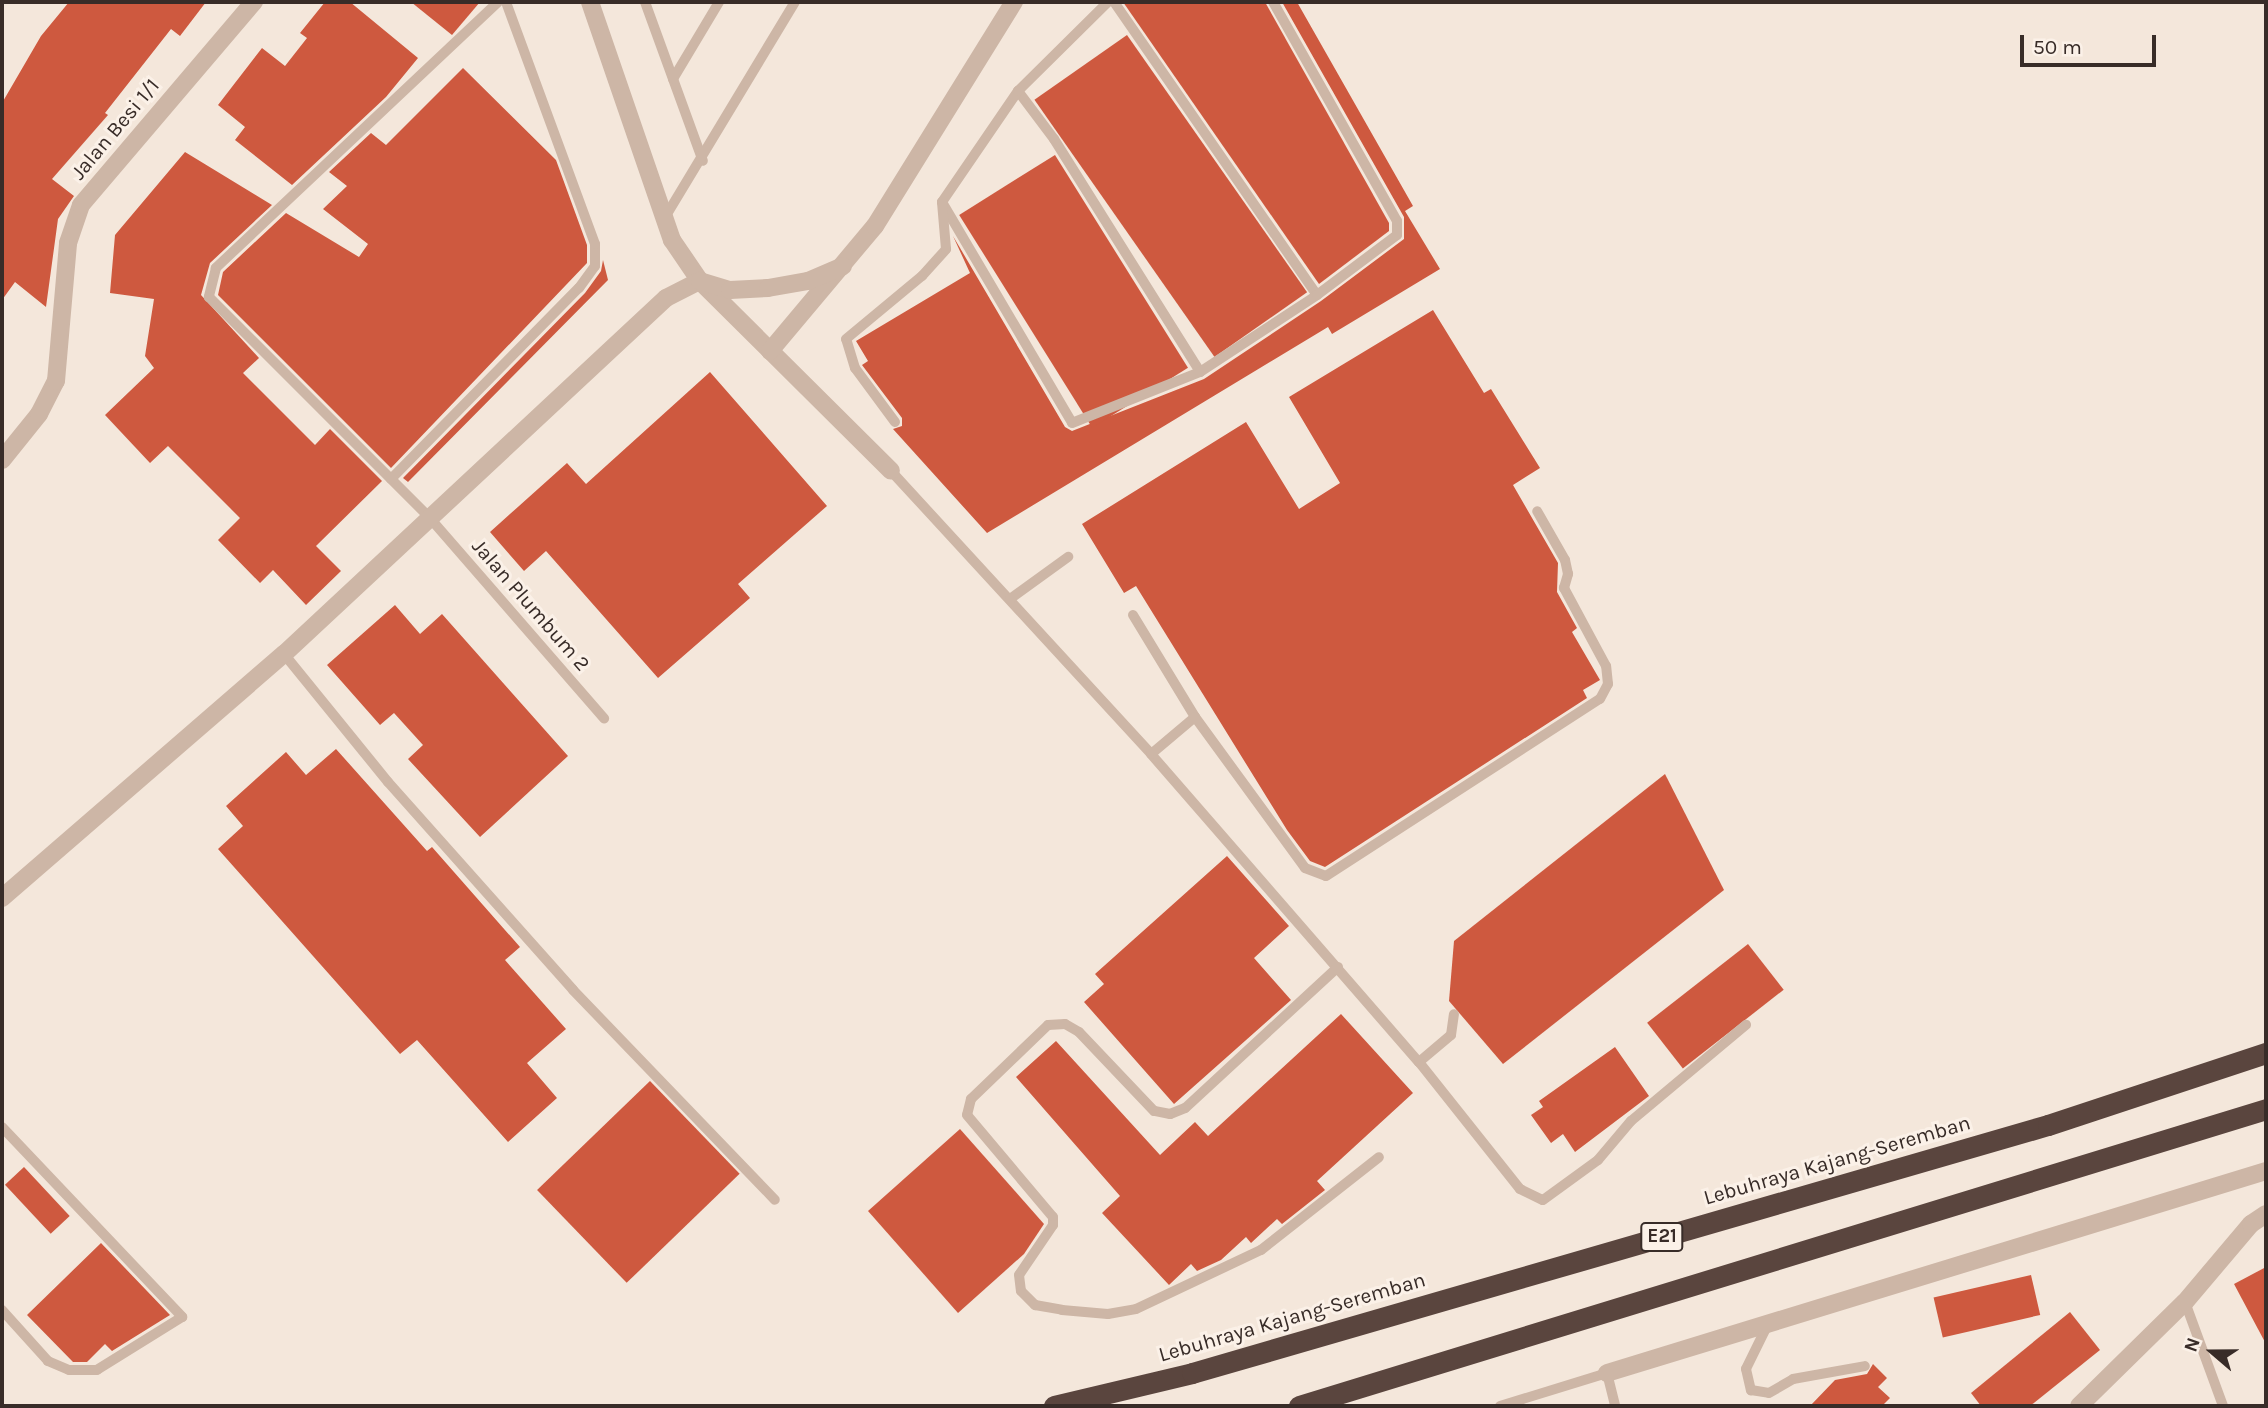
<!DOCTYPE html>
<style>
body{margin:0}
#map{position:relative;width:2268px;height:1408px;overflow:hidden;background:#f4e7db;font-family:Karla,sans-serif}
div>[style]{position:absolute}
.building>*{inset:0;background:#ce593f;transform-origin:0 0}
.lane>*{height:10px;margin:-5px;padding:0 5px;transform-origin:5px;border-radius:5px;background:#cdb6a6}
.street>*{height:18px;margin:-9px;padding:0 9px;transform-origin:9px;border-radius:9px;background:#cdb6a6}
.highway>*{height:21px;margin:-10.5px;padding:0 10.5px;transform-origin:10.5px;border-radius:10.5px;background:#5a453e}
span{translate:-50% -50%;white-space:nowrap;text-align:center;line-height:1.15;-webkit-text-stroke:6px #fbf1e8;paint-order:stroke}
.shield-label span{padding:2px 5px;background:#fbf1e8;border:2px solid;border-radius:5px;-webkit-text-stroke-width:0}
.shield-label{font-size:19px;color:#382c28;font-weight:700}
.street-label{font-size:21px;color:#382c28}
.frame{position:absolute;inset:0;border:4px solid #382c28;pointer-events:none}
.north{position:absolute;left:2177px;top:1317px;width:70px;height:70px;-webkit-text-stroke:5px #fbf1e8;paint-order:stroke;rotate:290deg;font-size:19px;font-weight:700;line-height:28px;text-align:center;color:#382c28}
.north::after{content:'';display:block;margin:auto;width:24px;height:32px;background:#382c28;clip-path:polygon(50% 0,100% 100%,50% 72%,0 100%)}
.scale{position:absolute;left:2020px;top:35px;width:136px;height:32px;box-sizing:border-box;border:4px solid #382c28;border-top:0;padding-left:9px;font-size:21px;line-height:24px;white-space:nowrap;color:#382c28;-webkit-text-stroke:5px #fbf1e8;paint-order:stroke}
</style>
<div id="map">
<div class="building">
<div style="clip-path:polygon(69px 2px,206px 2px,180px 36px,171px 29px,105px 113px,108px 115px,52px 179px,74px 196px,58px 219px,46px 307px,15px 282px,2px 300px,2px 103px,41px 36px)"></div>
<div style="clip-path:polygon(325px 2px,350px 2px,418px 58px,386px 97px,292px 185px,235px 140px,245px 127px,218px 105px,262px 48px,285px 66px,307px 38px,300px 33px)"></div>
<div style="clip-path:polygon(411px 2px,480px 2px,452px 35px)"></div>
<div style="clip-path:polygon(1123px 2px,1265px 2px,1389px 223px,1389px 231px,1319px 284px)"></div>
<div style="clip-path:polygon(1282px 2px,1297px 2px,1413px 206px,1405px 211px,1440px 269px,1332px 334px,1328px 327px,987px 533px,893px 429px,902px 426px,902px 418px,862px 365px,868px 361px,856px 341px,970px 273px,953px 236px,1065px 427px,1072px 431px,1204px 379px,1321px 301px,1404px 239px,1404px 217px)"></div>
<div style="left:1127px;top:35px;width:314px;height:113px;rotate:55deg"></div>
<div style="clip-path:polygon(463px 68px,556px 160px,587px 245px,587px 263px,391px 468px,218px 295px,223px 272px,286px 213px,359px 257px,368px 244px,323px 209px,347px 186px,329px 172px,371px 133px,386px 145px)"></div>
<div style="clip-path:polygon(185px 152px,272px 205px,210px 263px,201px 295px,259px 358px,243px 373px,315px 445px,330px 429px,382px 481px,316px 546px,341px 571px,306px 605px,273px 570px,260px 583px,218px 540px,240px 518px,168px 446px,150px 463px,105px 415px,154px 368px,145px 356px,154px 299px,110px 293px,115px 235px)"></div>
<div style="left:1055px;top:155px;width:251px;height:113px;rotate:58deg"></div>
<div style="clip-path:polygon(603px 260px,608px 280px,408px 482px,403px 478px,585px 293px,601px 271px)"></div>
<div style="clip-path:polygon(1433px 310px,1484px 393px,1491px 389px,1540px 468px,1513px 485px,1558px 563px,1557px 592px,1577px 628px,1572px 632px,1600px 680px,1583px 690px,1587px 698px,1325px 867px,1310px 861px,1287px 830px,1136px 586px,1124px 593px,1082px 524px,1246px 422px,1299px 509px,1340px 483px,1289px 397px)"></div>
<div style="clip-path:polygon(710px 372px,827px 506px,738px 584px,750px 598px,658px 678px,546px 551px,524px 571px,490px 532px,567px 463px,586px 484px)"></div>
<div style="clip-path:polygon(395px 605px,420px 634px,442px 614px,568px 756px,480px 837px,408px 759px,423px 745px,394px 713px,380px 725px,327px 665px)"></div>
<div style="clip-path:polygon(336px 749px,427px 851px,432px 847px,520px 947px,505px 960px,566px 1029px,527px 1063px,557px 1098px,508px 1142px,417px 1040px,400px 1054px,218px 849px,243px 826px,226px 806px,286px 752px,306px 775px)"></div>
<div style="clip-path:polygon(1665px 774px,1724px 890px,1503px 1064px,1449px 1001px,1454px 941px)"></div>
<div style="clip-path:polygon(1227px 856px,1289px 926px,1254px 958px,1291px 1000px,1174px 1104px,1084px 1002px,1104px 984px,1095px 974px)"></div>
<div style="left:1748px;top:944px;width:58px;height:128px;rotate:52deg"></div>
<div style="clip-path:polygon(1341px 1014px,1413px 1093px,1317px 1181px,1325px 1190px,1282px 1224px,1277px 1219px,1251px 1243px,1246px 1237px,1221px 1260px,1197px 1271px,1191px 1264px,1169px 1285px,1102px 1213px,1120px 1196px,1016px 1077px,1056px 1041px,1160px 1155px,1195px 1122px,1208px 1136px)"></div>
<div style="clip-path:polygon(1615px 1047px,1649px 1096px,1575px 1152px,1563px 1134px,1551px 1143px,1531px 1115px,1543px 1107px,1539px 1101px)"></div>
<div style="left:650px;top:1081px;width:129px;height:157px;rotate:46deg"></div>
<div style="clip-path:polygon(960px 1129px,1044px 1224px,1024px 1254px,958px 1313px,868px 1211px)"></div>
<div style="left:24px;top:1167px;width:67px;height:26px;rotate:47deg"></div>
<div style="clip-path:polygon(101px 1243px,170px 1315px,112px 1351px,105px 1344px,87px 1362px,73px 1362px,27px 1315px)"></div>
<div style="clip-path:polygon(2266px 1267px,2266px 1344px,2234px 1284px)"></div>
<div style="left:2031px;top:1275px;width:41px;height:100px;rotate:77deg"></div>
<div style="clip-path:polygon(2070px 1312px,2100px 1350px,2030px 1406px,1981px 1406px,1971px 1393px)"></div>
<div style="clip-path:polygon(1873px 1364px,1887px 1378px,1878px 1387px,1890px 1398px,1882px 1406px,1810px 1406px,1835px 1380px,1867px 1374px)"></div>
</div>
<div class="lane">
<div style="left:498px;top:2px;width:388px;rotate:136.7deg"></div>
<div style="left:216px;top:268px;width:30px;rotate:104deg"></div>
<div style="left:209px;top:297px;width:311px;rotate:45deg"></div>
<div style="left:429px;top:517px;width:267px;rotate:49deg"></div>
<div style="left:645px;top:2px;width:169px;rotate:70deg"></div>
<div style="left:1114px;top:2px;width:356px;rotate:55.3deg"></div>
<div style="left:673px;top:79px;width:90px;rotate:-59.1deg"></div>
<div style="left:1018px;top:91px;width:60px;rotate:53.1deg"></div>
<div style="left:1054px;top:139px;width:275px;rotate:57.9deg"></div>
<div style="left:942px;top:202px;width:256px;rotate:59.5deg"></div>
<div style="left:1072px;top:423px;width:138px;rotate:-21.7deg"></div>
<div style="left:1200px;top:372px;width:140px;rotate:-33.3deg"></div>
<div style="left:1317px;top:295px;width:100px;rotate:-36.9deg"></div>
<div style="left:1397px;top:235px;width:14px;rotate:-90deg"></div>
<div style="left:1397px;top:221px;width:252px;rotate:-119.5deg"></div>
<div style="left:664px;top:219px;width:253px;rotate:-58.9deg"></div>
<div style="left:895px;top:422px;width:67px;rotate:-126.5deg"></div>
<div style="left:855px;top:368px;width:30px;rotate:-107deg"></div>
<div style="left:846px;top:339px;width:99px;rotate:-39.7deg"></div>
<div style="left:922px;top:276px;width:36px;rotate:-48deg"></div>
<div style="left:946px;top:249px;width:47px;rotate:-94.9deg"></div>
<div style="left:942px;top:202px;width:135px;rotate:-55.6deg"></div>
<div style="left:1018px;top:91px;width:127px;rotate:-44.7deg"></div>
<div style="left:891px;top:471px;width:384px;rotate:47.4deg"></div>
<div style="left:1151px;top:754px;width:408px;rotate:49deg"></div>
<div style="left:1419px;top:1062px;width:42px;rotate:-40.2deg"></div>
<div style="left:1451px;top:1035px;width:21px;rotate:-82deg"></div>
<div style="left:391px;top:479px;width:268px;rotate:-45.5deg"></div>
<div style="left:579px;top:288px;width:27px;rotate:-54deg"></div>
<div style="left:595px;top:266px;width:22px;rotate:-90deg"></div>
<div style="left:595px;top:244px;width:258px;rotate:-110.2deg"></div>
<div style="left:1010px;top:599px;width:72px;rotate:-35.9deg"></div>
<div style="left:1133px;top:615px;width:119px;rotate:58.7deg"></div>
<div style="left:1195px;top:717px;width:57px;rotate:139.9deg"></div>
<div style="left:284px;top:654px;width:165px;rotate:50.9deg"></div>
<div style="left:388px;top:782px;width:278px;rotate:48.3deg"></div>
<div style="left:573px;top:990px;width:291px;rotate:46.1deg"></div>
<div style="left:1195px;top:717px;width:187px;rotate:53.9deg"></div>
<div style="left:1305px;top:868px;width:22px;rotate:21deg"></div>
<div style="left:1326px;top:876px;width:326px;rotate:-32.9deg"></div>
<div style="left:1600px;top:699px;width:17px;rotate:-62deg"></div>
<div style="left:1608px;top:684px;width:18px;rotate:-96deg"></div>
<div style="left:1606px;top:666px;width:89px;rotate:-118.3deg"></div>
<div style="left:1564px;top:588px;width:15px;rotate:-74deg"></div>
<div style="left:1568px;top:574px;width:14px;rotate:-102deg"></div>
<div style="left:1565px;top:560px;width:56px;rotate:-119.7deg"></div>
<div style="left:1338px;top:967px;width:208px;rotate:137.3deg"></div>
<div style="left:1185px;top:1108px;width:16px;rotate:158deg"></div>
<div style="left:1170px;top:1114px;width:16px;rotate:-169deg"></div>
<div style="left:1154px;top:1111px;width:109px;rotate:-133.5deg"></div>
<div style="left:1079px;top:1032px;width:16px;rotate:-150deg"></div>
<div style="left:1065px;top:1024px;width:17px;rotate:177deg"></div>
<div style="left:1048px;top:1025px;width:107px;rotate:136.1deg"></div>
<div style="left:971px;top:1099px;width:16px;rotate:104deg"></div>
<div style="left:967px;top:1115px;width:133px;rotate:49.9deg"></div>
<div style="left:1053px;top:1217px;width:8px;rotate:90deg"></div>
<div style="left:1053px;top:1225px;width:60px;rotate:124.2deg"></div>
<div style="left:1019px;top:1275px;width:16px;rotate:83deg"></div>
<div style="left:1021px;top:1291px;width:20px;rotate:45deg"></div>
<div style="left:1035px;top:1305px;width:27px;rotate:10deg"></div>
<div style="left:1062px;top:1310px;width:46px;rotate:5deg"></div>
<div style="left:1108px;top:1314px;width:28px;rotate:-10deg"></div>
<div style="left:1136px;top:1309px;width:138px;rotate:-25.3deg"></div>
<div style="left:1261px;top:1250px;width:150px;rotate:-38.2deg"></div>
<div style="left:1419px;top:1062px;width:162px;rotate:51.5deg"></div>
<div style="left:1520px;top:1189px;width:25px;rotate:26deg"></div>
<div style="left:1543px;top:1200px;width:68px;rotate:-36deg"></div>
<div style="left:1598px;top:1160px;width:51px;rotate:-49.8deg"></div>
<div style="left:1631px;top:1121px;width:150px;rotate:-39.9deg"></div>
<div style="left:2px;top:1127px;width:262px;rotate:46.5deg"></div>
<div style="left:182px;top:1317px;width:100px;rotate:148.1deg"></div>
<div style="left:97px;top:1370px;width:28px;rotate:180deg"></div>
<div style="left:69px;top:1370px;width:23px;rotate:-157deg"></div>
<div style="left:48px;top:1361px;width:69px;rotate:-132deg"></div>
<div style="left:2185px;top:1302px;width:111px;rotate:69.9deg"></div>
<div style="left:1768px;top:1324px;width:50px;rotate:116.1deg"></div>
<div style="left:1746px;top:1369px;width:22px;rotate:77deg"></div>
<div style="left:1751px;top:1390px;width:18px;rotate:9deg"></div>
<div style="left:1769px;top:1393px;width:28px;rotate:-30deg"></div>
<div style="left:1793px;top:1379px;width:73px;rotate:-10.2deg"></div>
<div style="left:1500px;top:1406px;width:112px;rotate:-17.1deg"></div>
<div style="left:1607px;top:1373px;width:34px;rotate:76deg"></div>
</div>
<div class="street">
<div style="left:590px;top:2px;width:252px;rotate:71deg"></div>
<div style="left:672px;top:240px;width:50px;rotate:55.7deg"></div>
<div style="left:700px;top:281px;width:269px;rotate:44.8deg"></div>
<div style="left:770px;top:351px;width:163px;rotate:-50deg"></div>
<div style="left:875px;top:226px;width:264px;rotate:-58.2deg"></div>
<div style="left:2px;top:460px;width:59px;rotate:-51.2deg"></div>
<div style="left:39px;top:414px;width:37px;rotate:-63deg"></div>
<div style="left:56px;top:381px;width:139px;rotate:-85deg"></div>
<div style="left:68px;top:243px;width:40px;rotate:-71.1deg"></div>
<div style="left:81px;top:205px;width:267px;rotate:-49.6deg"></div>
<div style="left:2px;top:898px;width:373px;rotate:-40.9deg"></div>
<div style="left:284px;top:654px;width:522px;rotate:-42.98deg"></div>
<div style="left:666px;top:298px;width:38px;rotate:-27deg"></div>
<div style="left:700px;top:281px;width:31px;rotate:17deg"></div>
<div style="left:730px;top:290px;width:38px;rotate:-3deg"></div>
<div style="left:768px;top:288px;width:41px;rotate:-9.9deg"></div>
<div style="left:808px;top:281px;width:38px;rotate:-23deg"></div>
<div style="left:1607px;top:1373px;width:689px;rotate:-17.04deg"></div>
<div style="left:2079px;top:1406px;width:148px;rotate:-44.5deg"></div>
<div style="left:2185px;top:1302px;width:102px;rotate:-49.8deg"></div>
<div style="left:2251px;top:1224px;width:18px;rotate:-34deg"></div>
</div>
<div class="highway">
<div style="left:1054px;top:1406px;width:142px;rotate:-13.4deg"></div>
<div style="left:1192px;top:1373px;width:891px;rotate:-16.16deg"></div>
<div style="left:2048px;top:1125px;width:230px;rotate:-18.3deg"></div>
<div style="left:1299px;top:1406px;width:1012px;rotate:-17.07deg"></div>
</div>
<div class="shield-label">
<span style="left:1662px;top:1237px">E21</span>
</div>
<div class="street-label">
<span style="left:115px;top:129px;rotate:-50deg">Jalan Besi 1/1</span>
<span style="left:531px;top:605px;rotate:49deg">Jalan Plumbum 2</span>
<span style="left:1837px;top:1160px;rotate:-16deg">Lebuhraya Kajang-Seremban</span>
<span style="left:1292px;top:1317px;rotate:-16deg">Lebuhraya Kajang-Seremban</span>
</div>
<div class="frame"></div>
<div class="north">N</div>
<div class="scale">50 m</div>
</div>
